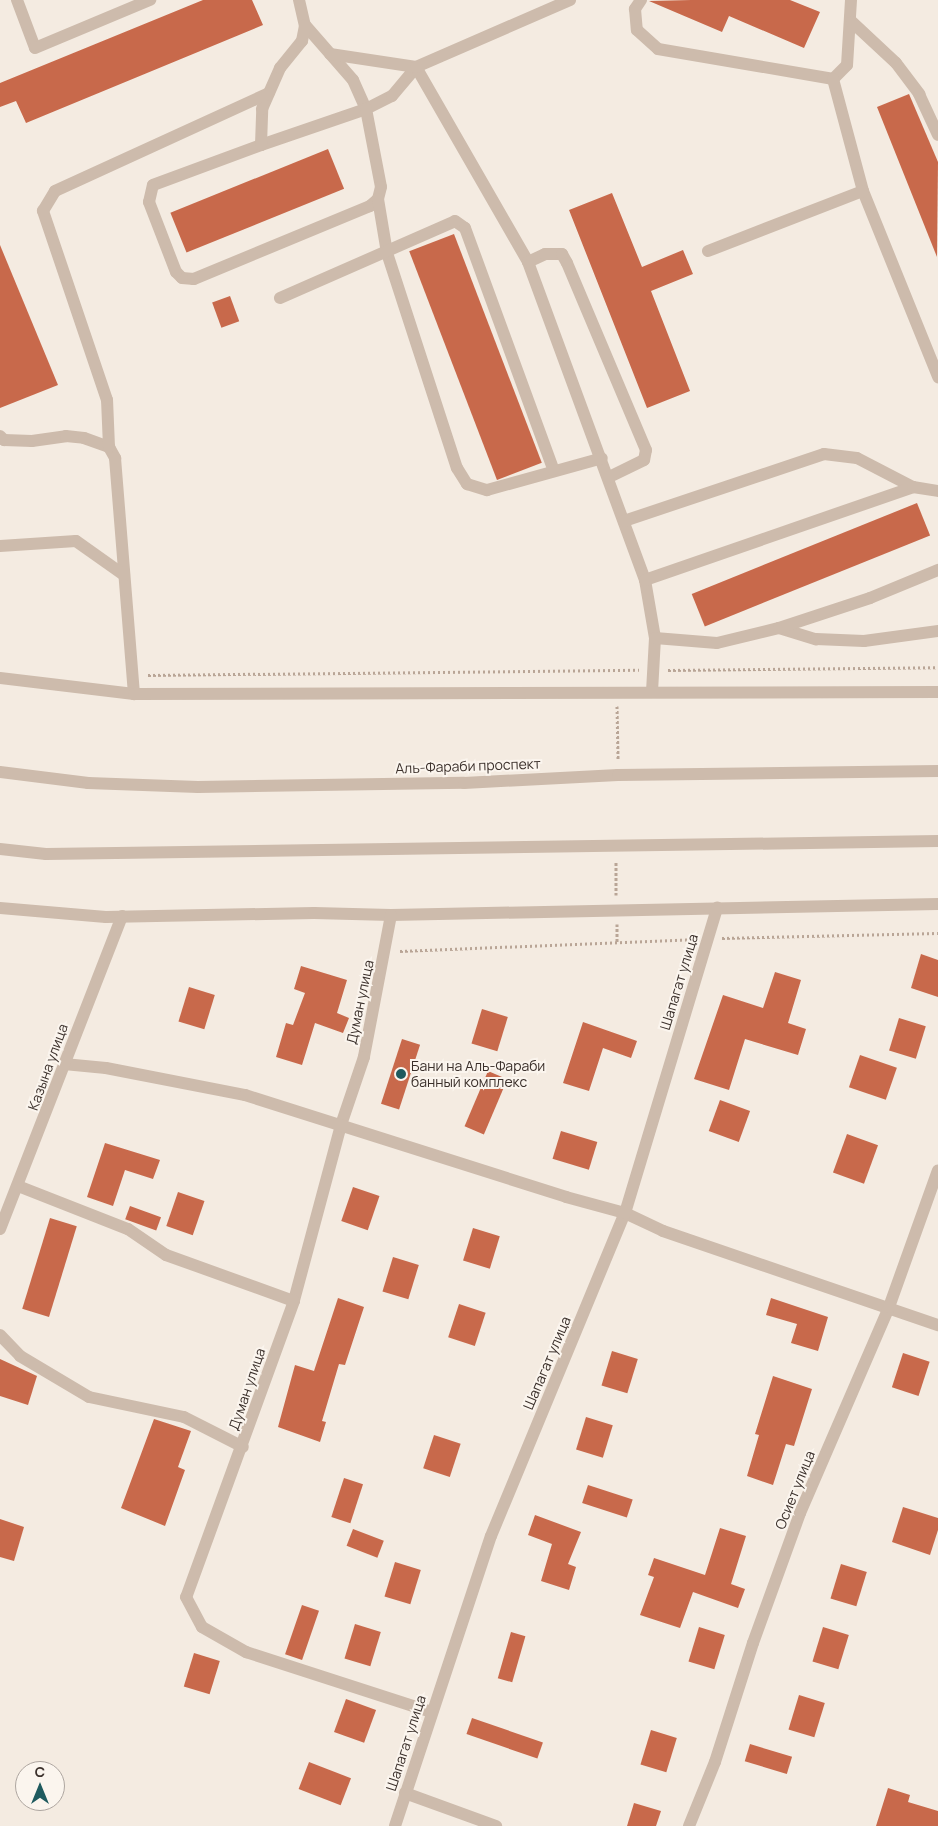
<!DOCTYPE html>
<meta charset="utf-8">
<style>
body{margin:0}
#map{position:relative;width:938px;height:1826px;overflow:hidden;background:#f4ebe1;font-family:Manrope,sans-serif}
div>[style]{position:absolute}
.building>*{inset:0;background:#c8694b;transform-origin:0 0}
.path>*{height:3px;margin-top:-1.5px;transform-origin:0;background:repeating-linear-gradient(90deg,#b9a596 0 2.5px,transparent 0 5px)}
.minor>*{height:12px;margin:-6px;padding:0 6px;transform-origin:6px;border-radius:6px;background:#cdbbac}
.dots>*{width:14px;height:14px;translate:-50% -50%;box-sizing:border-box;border:2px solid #fbf5ee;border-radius:50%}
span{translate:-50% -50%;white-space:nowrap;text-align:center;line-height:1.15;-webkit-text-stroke:4px #fbf5ee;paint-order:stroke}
.street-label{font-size:14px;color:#3b302b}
.poi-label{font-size:14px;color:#3b302b}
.left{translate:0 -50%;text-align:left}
.north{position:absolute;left:15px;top:1761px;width:50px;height:50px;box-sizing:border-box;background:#fbf5ee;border:1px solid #aea6a0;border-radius:50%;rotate:0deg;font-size:14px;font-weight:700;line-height:20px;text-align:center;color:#3b302b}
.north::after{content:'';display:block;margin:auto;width:18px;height:22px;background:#1f5a5e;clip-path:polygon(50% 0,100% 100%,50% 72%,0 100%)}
</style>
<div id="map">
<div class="building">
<div style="clip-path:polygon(203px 0,252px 0,263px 25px,26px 123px,16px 101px,0 107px,0 83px)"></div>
<div style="clip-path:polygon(691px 0,790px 0,820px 12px,804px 48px,729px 16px,722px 32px,649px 1px)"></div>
<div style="clip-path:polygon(909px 94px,938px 162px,937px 257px,877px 107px)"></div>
<div style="left:328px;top:149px;width:43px;height:170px;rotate:68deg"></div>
<div style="clip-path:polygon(612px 193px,642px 267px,683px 250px,693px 274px,651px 291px,690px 391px,647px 408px,569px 210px)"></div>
<div style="left:454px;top:234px;width:245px;height:48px;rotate:69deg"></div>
<div style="clip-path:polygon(0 245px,58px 385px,0 408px)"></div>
<div style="left:230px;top:296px;width:27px;height:19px;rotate:70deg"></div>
<div style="left:917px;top:503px;width:35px;height:243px;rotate:68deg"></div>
<div style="clip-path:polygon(921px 954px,938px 960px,938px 997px,911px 988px)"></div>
<div style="clip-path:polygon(301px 966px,347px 980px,337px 1013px,349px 1018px,343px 1033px,315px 1023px,302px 1065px,276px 1057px,286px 1023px,293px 1025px,305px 993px,294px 989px)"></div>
<div style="clip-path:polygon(775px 972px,801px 980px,788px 1023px,806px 1029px,798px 1055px,745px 1039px,729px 1090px,694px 1079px,723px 995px,763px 1008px)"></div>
<div style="left:189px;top:987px;width:27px;height:36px;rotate:17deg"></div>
<div style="left:482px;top:1009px;width:27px;height:36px;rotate:17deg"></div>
<div style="left:899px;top:1018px;width:28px;height:34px;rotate:17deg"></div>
<div style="clip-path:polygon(583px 1022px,637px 1041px,631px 1058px,603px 1048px,589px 1091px,563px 1083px)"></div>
<div style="left:402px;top:1039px;width:19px;height:68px;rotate:18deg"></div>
<div style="left:860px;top:1055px;width:39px;height:34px;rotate:19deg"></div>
<div style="left:488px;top:1071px;width:21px;height:60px;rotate:23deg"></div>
<div style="left:720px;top:1100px;width:32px;height:33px;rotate:20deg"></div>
<div style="left:561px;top:1131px;width:38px;height:29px;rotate:17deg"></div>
<div style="left:847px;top:1134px;width:33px;height:41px;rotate:20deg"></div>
<div style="clip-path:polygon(105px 1143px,160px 1160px,153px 1179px,125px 1170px,113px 1206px,87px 1197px)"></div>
<div style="left:353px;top:1187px;width:28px;height:36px;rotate:19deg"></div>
<div style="left:178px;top:1192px;width:28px;height:36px;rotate:19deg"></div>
<div style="left:130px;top:1206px;width:33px;height:14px;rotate:20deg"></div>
<div style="left:50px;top:1218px;width:28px;height:95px;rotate:17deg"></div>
<div style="left:473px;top:1228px;width:28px;height:34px;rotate:17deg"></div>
<div style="left:393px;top:1257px;width:27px;height:36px;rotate:17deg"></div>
<div style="clip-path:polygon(338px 1298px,364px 1307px,345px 1365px,339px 1364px,322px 1421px,326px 1422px,320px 1442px,278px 1427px,295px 1365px,314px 1371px)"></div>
<div style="clip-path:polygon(771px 1298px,828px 1317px,818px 1351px,791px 1343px,797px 1324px,766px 1315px)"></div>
<div style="left:459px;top:1304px;width:28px;height:35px;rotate:18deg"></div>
<div style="left:612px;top:1351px;width:27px;height:36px;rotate:17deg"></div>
<div style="left:903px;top:1353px;width:28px;height:36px;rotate:18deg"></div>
<div style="clip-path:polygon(0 1359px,37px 1376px,28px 1405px,0 1396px)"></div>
<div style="clip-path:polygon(773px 1376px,812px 1389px,794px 1446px,786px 1444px,773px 1485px,747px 1476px,759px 1435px,755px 1434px)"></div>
<div style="left:586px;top:1417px;width:28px;height:34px;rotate:17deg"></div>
<div style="clip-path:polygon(154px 1419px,191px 1431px,178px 1467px,185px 1470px,165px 1526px,121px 1508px)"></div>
<div style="left:434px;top:1435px;width:28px;height:35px;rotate:18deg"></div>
<div style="left:344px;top:1478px;width:20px;height:41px;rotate:18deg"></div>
<div style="left:588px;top:1485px;width:47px;height:19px;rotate:18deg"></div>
<div style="clip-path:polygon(903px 1507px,938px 1518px,938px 1530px,930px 1555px,892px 1542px)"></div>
<div style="clip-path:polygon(535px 1515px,581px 1532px,568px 1564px,576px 1567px,569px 1590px,541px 1581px,552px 1544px,528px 1535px)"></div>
<div style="clip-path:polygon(0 1519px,24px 1527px,14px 1561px,0 1557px)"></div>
<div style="clip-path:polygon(720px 1528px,746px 1536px,731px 1584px,745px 1589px,738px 1608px,693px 1592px,680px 1628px,640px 1615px,654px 1577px,648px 1575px,654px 1558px,705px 1575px)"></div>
<div style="left:353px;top:1529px;width:33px;height:18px;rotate:21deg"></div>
<div style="left:395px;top:1562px;width:27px;height:36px;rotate:17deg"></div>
<div style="left:841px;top:1564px;width:27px;height:36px;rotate:17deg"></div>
<div style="left:302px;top:1605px;width:18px;height:52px;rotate:19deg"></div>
<div style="left:355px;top:1624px;width:27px;height:36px;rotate:17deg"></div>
<div style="left:699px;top:1627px;width:27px;height:36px;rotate:17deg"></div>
<div style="left:823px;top:1627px;width:27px;height:36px;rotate:17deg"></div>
<div style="left:511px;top:1632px;width:15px;height:48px;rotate:16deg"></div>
<div style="left:194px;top:1653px;width:27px;height:35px;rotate:17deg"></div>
<div style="left:799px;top:1695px;width:27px;height:36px;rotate:17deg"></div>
<div style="left:346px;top:1699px;width:32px;height:35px;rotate:20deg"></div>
<div style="left:472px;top:1718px;width:75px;height:17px;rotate:19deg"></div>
<div style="left:651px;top:1730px;width:27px;height:36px;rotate:17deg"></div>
<div style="left:750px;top:1744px;width:44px;height:18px;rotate:17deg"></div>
<div style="left:309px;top:1762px;width:45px;height:29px;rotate:21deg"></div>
<div style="clip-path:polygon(888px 1788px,910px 1795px,908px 1802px,938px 1811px,938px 1826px,876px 1826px)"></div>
<div style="clip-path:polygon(634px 1803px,661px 1811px,656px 1826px,627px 1826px)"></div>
</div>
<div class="path">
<div style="left:668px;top:670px;width:270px;rotate:-0.6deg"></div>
<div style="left:148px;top:675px;width:491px;rotate:-0.6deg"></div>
<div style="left:617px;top:706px;width:54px;rotate:88.9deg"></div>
<div style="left:616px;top:895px;width:34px;rotate:-90deg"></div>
<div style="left:617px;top:924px;width:18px;rotate:90deg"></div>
<div style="left:722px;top:938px;width:216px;rotate:-1.3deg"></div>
<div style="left:400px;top:951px;width:293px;rotate:-2.3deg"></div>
</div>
<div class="minor">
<div style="left:17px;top:0;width:51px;rotate:69.4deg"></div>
<div style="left:35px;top:48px;width:125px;rotate:-22.7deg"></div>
<div style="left:299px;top:0;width:26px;rotate:77deg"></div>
<div style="left:305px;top:25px;width:73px;rotate:48.9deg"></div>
<div style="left:353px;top:80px;width:32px;rotate:66deg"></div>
<div style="left:366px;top:109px;width:29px;rotate:-27deg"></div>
<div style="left:392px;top:96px;width:38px;rotate:-50deg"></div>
<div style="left:416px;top:67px;width:225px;rotate:60.1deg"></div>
<div style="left:528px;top:262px;width:339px;rotate:69.8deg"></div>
<div style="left:645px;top:580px;width:59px;rotate:80.2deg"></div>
<div style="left:655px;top:638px;width:54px;rotate:93.2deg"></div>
<div style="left:641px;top:0;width:11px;rotate:124deg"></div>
<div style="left:635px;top:9px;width:21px;rotate:85deg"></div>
<div style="left:637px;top:30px;width:28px;rotate:42deg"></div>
<div style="left:658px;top:49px;width:178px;rotate:9.7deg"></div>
<div style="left:851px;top:0;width:65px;rotate:93.5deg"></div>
<div style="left:847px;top:65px;width:20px;rotate:135deg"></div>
<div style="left:833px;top:79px;width:116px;rotate:75deg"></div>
<div style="left:863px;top:191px;width:201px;rotate:68deg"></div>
<div style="left:852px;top:22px;width:60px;rotate:43deg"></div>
<div style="left:896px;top:63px;width:39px;rotate:53deg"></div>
<div style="left:919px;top:94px;width:45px;rotate:65.1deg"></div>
<div style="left:330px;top:54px;width:87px;rotate:8.6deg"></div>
<div style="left:416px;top:67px;width:168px;rotate:-23.5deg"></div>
<div style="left:261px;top:145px;width:111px;rotate:-18.9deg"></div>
<div style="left:366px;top:109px;width:79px;rotate:79.1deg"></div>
<div style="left:381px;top:187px;width:12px;rotate:104deg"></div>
<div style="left:378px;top:199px;width:11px;rotate:139deg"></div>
<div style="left:370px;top:206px;width:191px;rotate:157.5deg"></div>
<div style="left:194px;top:279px;width:12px;rotate:-175deg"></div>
<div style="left:182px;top:278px;width:8px;rotate:-135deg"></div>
<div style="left:176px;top:272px;width:75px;rotate:-111.1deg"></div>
<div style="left:149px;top:202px;width:17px;rotate:-77deg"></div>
<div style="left:153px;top:185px;width:115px;rotate:-20.3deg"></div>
<div style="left:261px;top:145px;width:36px;rotate:-88deg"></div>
<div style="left:262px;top:109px;width:45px;rotate:-66.3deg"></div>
<div style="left:280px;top:68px;width:35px;rotate:-51deg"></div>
<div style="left:302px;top:41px;width:16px;rotate:-79deg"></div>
<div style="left:378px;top:199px;width:55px;rotate:80.5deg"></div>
<div style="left:387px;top:253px;width:226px;rotate:72deg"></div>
<div style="left:457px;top:468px;width:19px;rotate:58deg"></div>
<div style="left:467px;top:484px;width:21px;rotate:17deg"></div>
<div style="left:487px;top:490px;width:119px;rotate:-15.5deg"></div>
<div style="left:708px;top:251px;width:166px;rotate:-21.2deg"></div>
<div style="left:528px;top:262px;width:19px;rotate:-25deg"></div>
<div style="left:545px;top:254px;width:17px"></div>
<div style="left:562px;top:254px;width:10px;rotate:61deg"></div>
<div style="left:567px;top:263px;width:203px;rotate:67.1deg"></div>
<div style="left:646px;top:450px;width:10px;rotate:101deg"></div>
<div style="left:644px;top:460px;width:39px;rotate:154deg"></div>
<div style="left:280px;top:298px;width:191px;rotate:-23.7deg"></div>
<div style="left:455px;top:221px;width:12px;rotate:35deg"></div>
<div style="left:465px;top:228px;width:257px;rotate:69.9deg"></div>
<div style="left:0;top:436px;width:6px;rotate:45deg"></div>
<div style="left:4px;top:440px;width:28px;rotate:2deg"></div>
<div style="left:32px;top:441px;width:34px;rotate:-8deg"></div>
<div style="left:66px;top:436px;width:18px;rotate:6deg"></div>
<div style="left:84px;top:438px;width:27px;rotate:20deg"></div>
<div style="left:109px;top:447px;width:13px;rotate:61deg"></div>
<div style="left:115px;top:458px;width:237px;rotate:85.4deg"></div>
<div style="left:109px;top:447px;width:47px;rotate:-92.4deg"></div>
<div style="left:107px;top:400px;width:200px;rotate:-108.7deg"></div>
<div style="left:43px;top:211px;width:23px;rotate:-59deg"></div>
<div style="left:55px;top:191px;width:235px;rotate:-24.6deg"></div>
<div style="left:624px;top:521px;width:211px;rotate:-18.5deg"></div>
<div style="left:824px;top:454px;width:33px;rotate:7deg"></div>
<div style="left:857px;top:458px;width:63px;rotate:27.4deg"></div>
<div style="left:0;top:546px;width:76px;rotate:-3.8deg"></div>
<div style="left:76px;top:541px;width:59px;rotate:35.3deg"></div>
<div style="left:645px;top:580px;width:284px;rotate:-19.1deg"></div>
<div style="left:913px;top:487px;width:25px;rotate:9deg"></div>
<div style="left:779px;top:628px;width:39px;rotate:17deg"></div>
<div style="left:816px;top:639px;width:48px;rotate:2.4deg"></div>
<div style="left:864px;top:641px;width:75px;rotate:-7.7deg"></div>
<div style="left:655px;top:638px;width:62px;rotate:4.6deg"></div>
<div style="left:717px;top:643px;width:64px;rotate:-13.6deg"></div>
<div style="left:779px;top:628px;width:96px;rotate:-18.2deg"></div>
<div style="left:870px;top:598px;width:74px;rotate:-22.4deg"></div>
<div style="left:0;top:678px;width:135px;rotate:6.8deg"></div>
<div style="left:134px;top:694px;width:804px;rotate:-0.14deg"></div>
<div style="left:0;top:772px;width:89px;rotate:7.1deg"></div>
<div style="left:88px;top:783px;width:110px;rotate:2.1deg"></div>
<div style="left:198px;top:787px;width:266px;rotate:-0.9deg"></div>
<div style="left:464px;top:783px;width:154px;rotate:-3deg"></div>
<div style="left:618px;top:775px;width:320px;rotate:-0.7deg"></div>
<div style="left:0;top:849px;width:46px;rotate:6.2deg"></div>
<div style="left:46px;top:854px;width:892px;rotate:-0.83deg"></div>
<div style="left:0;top:908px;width:106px;rotate:4.9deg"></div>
<div style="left:106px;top:917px;width:208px;rotate:-1.1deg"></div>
<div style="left:314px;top:913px;width:77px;rotate:1.5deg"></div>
<div style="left:391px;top:915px;width:547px;rotate:-1.15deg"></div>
<div style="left:391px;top:915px;width:145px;rotate:100.8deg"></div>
<div style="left:364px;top:1057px;width:72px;rotate:108.7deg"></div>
<div style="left:341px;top:1125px;width:182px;rotate:105deg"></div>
<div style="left:294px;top:1301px;width:315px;rotate:110deg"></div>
<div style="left:186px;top:1597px;width:34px;rotate:62deg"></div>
<div style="left:202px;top:1627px;width:51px;rotate:29.6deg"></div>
<div style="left:246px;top:1652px;width:195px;rotate:17.9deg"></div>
<div style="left:64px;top:1064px;width:42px;rotate:5.4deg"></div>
<div style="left:106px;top:1068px;width:142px;rotate:11deg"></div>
<div style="left:245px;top:1095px;width:337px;rotate:17.6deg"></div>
<div style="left:566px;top:1197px;width:61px;rotate:15.2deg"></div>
<div style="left:625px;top:1213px;width:42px;rotate:25.3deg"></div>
<div style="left:663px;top:1231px;width:291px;rotate:18.9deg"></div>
<div style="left:18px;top:1186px;width:118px;rotate:21.4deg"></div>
<div style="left:128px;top:1229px;width:46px;rotate:34.4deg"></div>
<div style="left:166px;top:1255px;width:136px;rotate:19.8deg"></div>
<div style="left:0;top:1229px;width:336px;rotate:-68.7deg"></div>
<div style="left:0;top:1335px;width:29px;rotate:46deg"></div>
<div style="left:20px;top:1356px;width:80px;rotate:30.7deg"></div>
<div style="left:89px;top:1397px;width:97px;rotate:11.9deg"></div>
<div style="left:184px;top:1417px;width:66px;rotate:27deg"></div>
<div style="left:405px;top:1793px;width:97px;rotate:19.9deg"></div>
<div style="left:395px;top:1826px;width:305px;rotate:-71.7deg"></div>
<div style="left:491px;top:1536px;width:350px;rotate:-67.5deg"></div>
<div style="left:625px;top:1213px;width:319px;rotate:-73.2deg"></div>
<div style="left:689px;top:1826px;width:69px;rotate:-67.9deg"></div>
<div style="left:715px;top:1762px;width:125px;rotate:-72.3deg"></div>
<div style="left:753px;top:1643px;width:138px;rotate:-70.1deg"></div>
<div style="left:800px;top:1513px;width:224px;rotate:-66.6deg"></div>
<div style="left:889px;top:1307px;width:145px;rotate:-70.3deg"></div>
</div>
<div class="dots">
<div style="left:401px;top:1074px;background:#1f5a5e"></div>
</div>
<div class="street-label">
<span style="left:468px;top:766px;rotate:-2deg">Аль-Фараби проспект</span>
<span style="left:679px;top:982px;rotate:-73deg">Шапагат улица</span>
<span style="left:360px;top:1002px;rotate:-78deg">Думан улица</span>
<span style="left:48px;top:1067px;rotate:-70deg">Казына улица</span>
<span style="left:547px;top:1363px;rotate:-67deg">Шапагат улица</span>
<span style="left:247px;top:1389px;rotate:-71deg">Думан улица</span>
<span style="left:795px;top:1490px;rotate:-68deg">Осиет улица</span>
<span style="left:406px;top:1743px;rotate:-72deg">Шапагат улица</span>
</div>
<div class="poi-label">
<span class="left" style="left:411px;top:1074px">Бани на Аль-Фараби<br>банный комплекс</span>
</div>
<div class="north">С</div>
</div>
